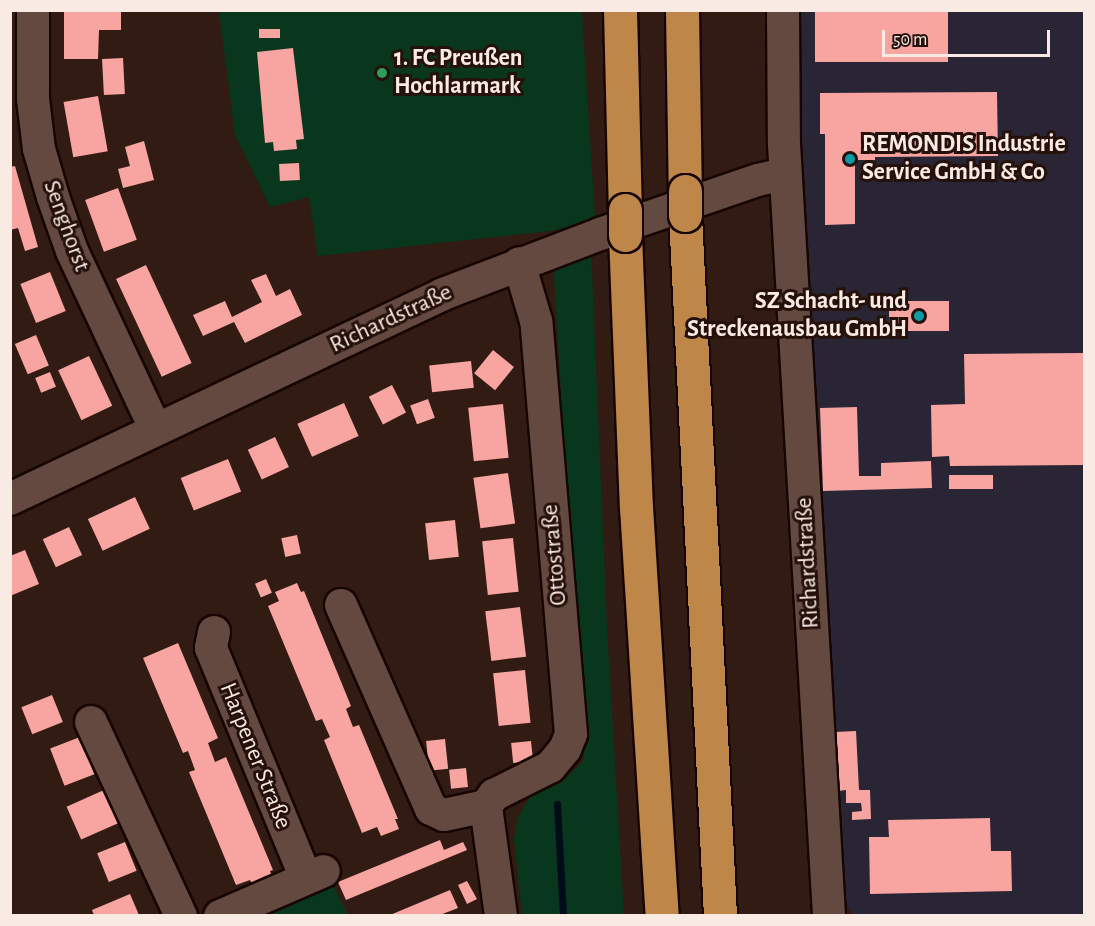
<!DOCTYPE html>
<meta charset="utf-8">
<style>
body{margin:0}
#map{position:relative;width:1095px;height:926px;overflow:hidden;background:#311b13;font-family:"Alegreya Sans",sans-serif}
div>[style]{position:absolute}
.industrial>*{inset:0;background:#2a2535}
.green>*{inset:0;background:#08371e}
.stream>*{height:7px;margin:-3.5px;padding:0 3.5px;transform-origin:3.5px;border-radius:3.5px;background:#000c18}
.building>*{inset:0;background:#f8a4a1;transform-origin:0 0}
.roads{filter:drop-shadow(2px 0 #170501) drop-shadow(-2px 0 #170501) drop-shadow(0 2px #170501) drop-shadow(0 -2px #170501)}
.minor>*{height:32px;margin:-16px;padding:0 16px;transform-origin:16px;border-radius:16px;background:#634940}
.highway>*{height:33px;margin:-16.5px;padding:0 16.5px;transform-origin:16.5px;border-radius:16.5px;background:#be8749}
.bridges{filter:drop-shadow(2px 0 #170501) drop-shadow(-2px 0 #170501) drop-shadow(0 2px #170501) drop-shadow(0 -2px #170501)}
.highway-bridge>*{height:33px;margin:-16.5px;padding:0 16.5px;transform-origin:16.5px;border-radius:16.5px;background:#be8749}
.dots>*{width:16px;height:16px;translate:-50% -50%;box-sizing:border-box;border:3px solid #26110a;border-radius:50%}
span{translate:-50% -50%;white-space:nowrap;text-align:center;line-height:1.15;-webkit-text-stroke:6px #26110a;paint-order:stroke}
.poi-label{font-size:24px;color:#faeae4;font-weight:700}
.left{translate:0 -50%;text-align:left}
.right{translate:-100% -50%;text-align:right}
.street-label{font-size:24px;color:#faeae4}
.frame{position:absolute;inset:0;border:12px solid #faeae4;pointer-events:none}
.scale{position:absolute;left:882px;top:30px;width:168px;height:27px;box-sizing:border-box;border:3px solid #faeae4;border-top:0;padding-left:8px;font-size:18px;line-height:21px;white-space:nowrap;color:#faeae4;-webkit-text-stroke:4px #26110a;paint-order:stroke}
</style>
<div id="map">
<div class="industrial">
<div style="clip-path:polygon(798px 11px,1084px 11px,1084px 915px,852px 915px,844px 897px,799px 80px)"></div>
</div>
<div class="green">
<div style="clip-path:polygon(219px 11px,582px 11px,595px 219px,551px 231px,318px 256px,309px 197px,270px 207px,235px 135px)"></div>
<div style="clip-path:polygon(591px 246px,607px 627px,624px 915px,522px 915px,514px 838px,518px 817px,530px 797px,565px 779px,584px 760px,553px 261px)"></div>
<div style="clip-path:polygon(323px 886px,334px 886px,348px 915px,258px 916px)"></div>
</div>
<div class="stream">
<div style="left:557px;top:804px;width:112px;rotate:86.9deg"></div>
</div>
<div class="building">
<div style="clip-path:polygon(64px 10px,121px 10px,121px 30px,99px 30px,98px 59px,64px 59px)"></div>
<div style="left:815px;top:10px;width:133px;height:52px"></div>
<div style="left:280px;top:29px;width:9px;height:21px;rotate:90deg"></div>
<div style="clip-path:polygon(293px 48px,304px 139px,296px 140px,297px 149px,274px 151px,273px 142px,265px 143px,257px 52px)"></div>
<div style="left:123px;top:58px;width:36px;height:21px;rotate:87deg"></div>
<div style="clip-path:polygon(997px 92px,998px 156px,875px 157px,875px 160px,855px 160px,855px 224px,825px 225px,825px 134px,820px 134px,820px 93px)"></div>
<div style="left:98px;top:96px;width:56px;height:35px;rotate:80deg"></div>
<div style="clip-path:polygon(144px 141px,154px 180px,123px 188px,118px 169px,130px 166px,125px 147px)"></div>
<div style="left:299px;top:163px;width:17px;height:20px;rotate:87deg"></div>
<div style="clip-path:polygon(15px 166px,38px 247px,25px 251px,18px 228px,10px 230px,10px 167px)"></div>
<div style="left:118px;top:188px;width:55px;height:35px;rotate:70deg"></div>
<div style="left:146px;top:265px;width:108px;height:33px;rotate:65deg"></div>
<div style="left:50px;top:272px;width:42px;height:32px;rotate:68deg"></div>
<div style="clip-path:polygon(266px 274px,276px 296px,290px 289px,302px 315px,245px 343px,234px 322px,203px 336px,193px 315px,225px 301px,232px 317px,262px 302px,251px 280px)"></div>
<div style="left:889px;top:301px;width:60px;height:30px"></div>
<div style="left:36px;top:335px;width:33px;height:23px;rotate:67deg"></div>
<div style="left:493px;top:350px;width:27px;height:30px;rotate:39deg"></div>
<div style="clip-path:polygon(1083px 353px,1084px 465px,950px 466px,949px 456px,932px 457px,931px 405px,965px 404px,964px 354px)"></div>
<div style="left:89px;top:356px;width:55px;height:34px;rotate:65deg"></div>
<div style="left:471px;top:361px;width:27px;height:42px;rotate:84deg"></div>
<div style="left:50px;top:372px;width:16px;height:16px;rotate:68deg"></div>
<div style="left:392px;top:385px;width:31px;height:26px;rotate:63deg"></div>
<div style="left:428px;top:399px;width:20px;height:19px;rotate:70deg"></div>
<div style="left:344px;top:403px;width:36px;height:51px;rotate:66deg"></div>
<div style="left:503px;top:404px;width:54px;height:35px;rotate:84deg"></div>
<div style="clip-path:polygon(857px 407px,859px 476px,881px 476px,881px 463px,931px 461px,932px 488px,823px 491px,820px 408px)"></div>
<div style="left:275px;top:437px;width:33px;height:30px;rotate:65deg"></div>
<div style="left:228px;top:459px;width:35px;height:51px;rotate:68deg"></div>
<div style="left:508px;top:473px;width:51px;height:35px;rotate:82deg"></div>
<div style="left:949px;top:475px;width:44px;height:14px"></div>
<div style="left:135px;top:497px;width:35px;height:52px;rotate:65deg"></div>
<div style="left:455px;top:520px;width:37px;height:30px;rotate:84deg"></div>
<div style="left:69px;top:527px;width:31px;height:29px;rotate:65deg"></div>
<div style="left:297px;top:535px;width:19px;height:16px;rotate:78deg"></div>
<div style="left:513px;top:538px;width:54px;height:31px;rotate:84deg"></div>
<div style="clip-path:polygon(25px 550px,39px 584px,10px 596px,10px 556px)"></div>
<div style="left:266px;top:579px;width:15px;height:12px;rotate:67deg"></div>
<div style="clip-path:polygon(297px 583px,301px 592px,304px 591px,351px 706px,346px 709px,353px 727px,359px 725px,398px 819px,395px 819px,399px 829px,381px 836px,377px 827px,362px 833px,324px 740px,330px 737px,322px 719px,316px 721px,268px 606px,279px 601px,275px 592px)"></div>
<div style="left:520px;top:607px;width:50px;height:35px;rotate:83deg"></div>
<div style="clip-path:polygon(178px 643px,218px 738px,208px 743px,215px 762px,226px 757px,273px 870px,270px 871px,274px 881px,255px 889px,250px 880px,236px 885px,189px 772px,195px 770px,188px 751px,183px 753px,143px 658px)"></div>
<div style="left:525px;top:670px;width:53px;height:32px;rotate:84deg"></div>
<div style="left:52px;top:695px;width:29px;height:33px;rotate:68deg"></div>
<div style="clip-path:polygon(856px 731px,859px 790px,870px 790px,871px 819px,852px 820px,852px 812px,862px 811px,861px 803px,846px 803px,846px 790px,838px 791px,835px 732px)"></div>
<div style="left:80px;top:737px;width:40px;height:32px;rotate:69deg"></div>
<div style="left:445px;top:739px;width:30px;height:19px;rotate:84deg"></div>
<div style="left:531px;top:741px;width:20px;height:20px;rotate:84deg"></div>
<div style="left:466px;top:768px;width:19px;height:17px;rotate:84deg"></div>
<div style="left:104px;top:790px;width:36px;height:41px;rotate:66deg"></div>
<div style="clip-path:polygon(990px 818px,991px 851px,1011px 851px,1012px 891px,870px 894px,869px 837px,889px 837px,888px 820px)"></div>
<div style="clip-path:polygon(440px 840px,444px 850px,463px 842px,467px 850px,346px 900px,338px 882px)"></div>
<div style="left:125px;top:842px;width:31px;height:30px;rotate:68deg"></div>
<div style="clip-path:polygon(467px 881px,477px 899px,467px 904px,458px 885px)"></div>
<div style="clip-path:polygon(450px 890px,458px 908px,440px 915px,390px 915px)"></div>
<div style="clip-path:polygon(130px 894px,139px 915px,94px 915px,92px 910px)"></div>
</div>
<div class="roads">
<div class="minor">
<div style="left:33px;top:10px;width:89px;rotate:90deg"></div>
<div style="left:33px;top:99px;width:50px;rotate:83.2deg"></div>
<div style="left:39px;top:149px;width:50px;rotate:73.7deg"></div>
<div style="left:53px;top:197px;width:57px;rotate:70.6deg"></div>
<div style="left:72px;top:251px;width:195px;rotate:64.9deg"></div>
<div style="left:783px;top:10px;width:134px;rotate:89.6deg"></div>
<div style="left:784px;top:144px;width:773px;rotate:86.66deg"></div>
<div style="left:10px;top:499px;width:479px;rotate:-25.3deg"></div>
<div style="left:443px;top:294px;width:168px;rotate:-20.9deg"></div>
<div style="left:600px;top:234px;width:167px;rotate:-18.9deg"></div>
<div style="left:758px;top:180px;width:28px;rotate:-13deg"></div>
<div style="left:341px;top:605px;width:223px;rotate:66.2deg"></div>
<div style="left:431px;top:809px;width:14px;rotate:25deg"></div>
<div style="left:444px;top:815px;width:43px;rotate:-12.1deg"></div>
<div style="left:214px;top:632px;width:16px;rotate:101deg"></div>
<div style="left:211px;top:648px;width:249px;rotate:67.6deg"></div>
<div style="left:91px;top:722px;width:214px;rotate:65.1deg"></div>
<div style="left:220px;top:916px;width:113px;rotate:-23.4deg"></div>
<div style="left:501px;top:916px;width:111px;rotate:-97.8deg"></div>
<div style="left:486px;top:806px;width:14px;rotate:-54deg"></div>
<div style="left:494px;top:795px;width:63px;rotate:-26.6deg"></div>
<div style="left:550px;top:767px;width:23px;rotate:-50deg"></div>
<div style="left:565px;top:749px;width:16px;rotate:-68deg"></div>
<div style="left:571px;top:734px;width:414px;rotate:-94.8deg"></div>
<div style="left:536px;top:321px;width:60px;rotate:-106.3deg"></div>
</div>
<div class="highway">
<div style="left:620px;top:10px;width:200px;rotate:88.6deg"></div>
<div style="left:682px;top:10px;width:181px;rotate:89.1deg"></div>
<div style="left:685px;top:215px;width:702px;rotate:87.14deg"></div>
<div style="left:625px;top:235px;width:272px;rotate:87.7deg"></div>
<div style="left:636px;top:507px;width:410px;rotate:86.4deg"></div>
</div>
</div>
<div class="bridges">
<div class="highway-bridge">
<div style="left:685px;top:191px;width:24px;rotate:90deg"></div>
<div style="left:625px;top:210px;width:25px;rotate:90deg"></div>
</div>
</div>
<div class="dots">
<div style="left:382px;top:73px;background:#2e9e5b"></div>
<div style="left:850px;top:159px;background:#0f9aa8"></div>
<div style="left:919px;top:316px;background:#0f9aa8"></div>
</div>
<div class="poi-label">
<span class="left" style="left:394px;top:73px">1. FC Preußen<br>Hochlarmark</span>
<span class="left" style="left:862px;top:159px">REMONDIS Industrie<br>Service GmbH &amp; Co</span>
<span class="right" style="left:907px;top:316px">SZ Schacht- und<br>Streckenausbau GmbH</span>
</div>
<div class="street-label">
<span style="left:66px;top:226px;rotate:70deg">Senghorst</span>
<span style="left:391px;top:319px;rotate:-25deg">Richardstraße</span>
<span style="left:555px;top:555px;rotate:-95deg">Ottostraße</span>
<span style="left:808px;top:563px;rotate:-93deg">Richardstraße</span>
<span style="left:255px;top:756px;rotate:68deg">Harpener Straße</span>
</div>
<div class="frame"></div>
<div class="scale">50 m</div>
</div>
